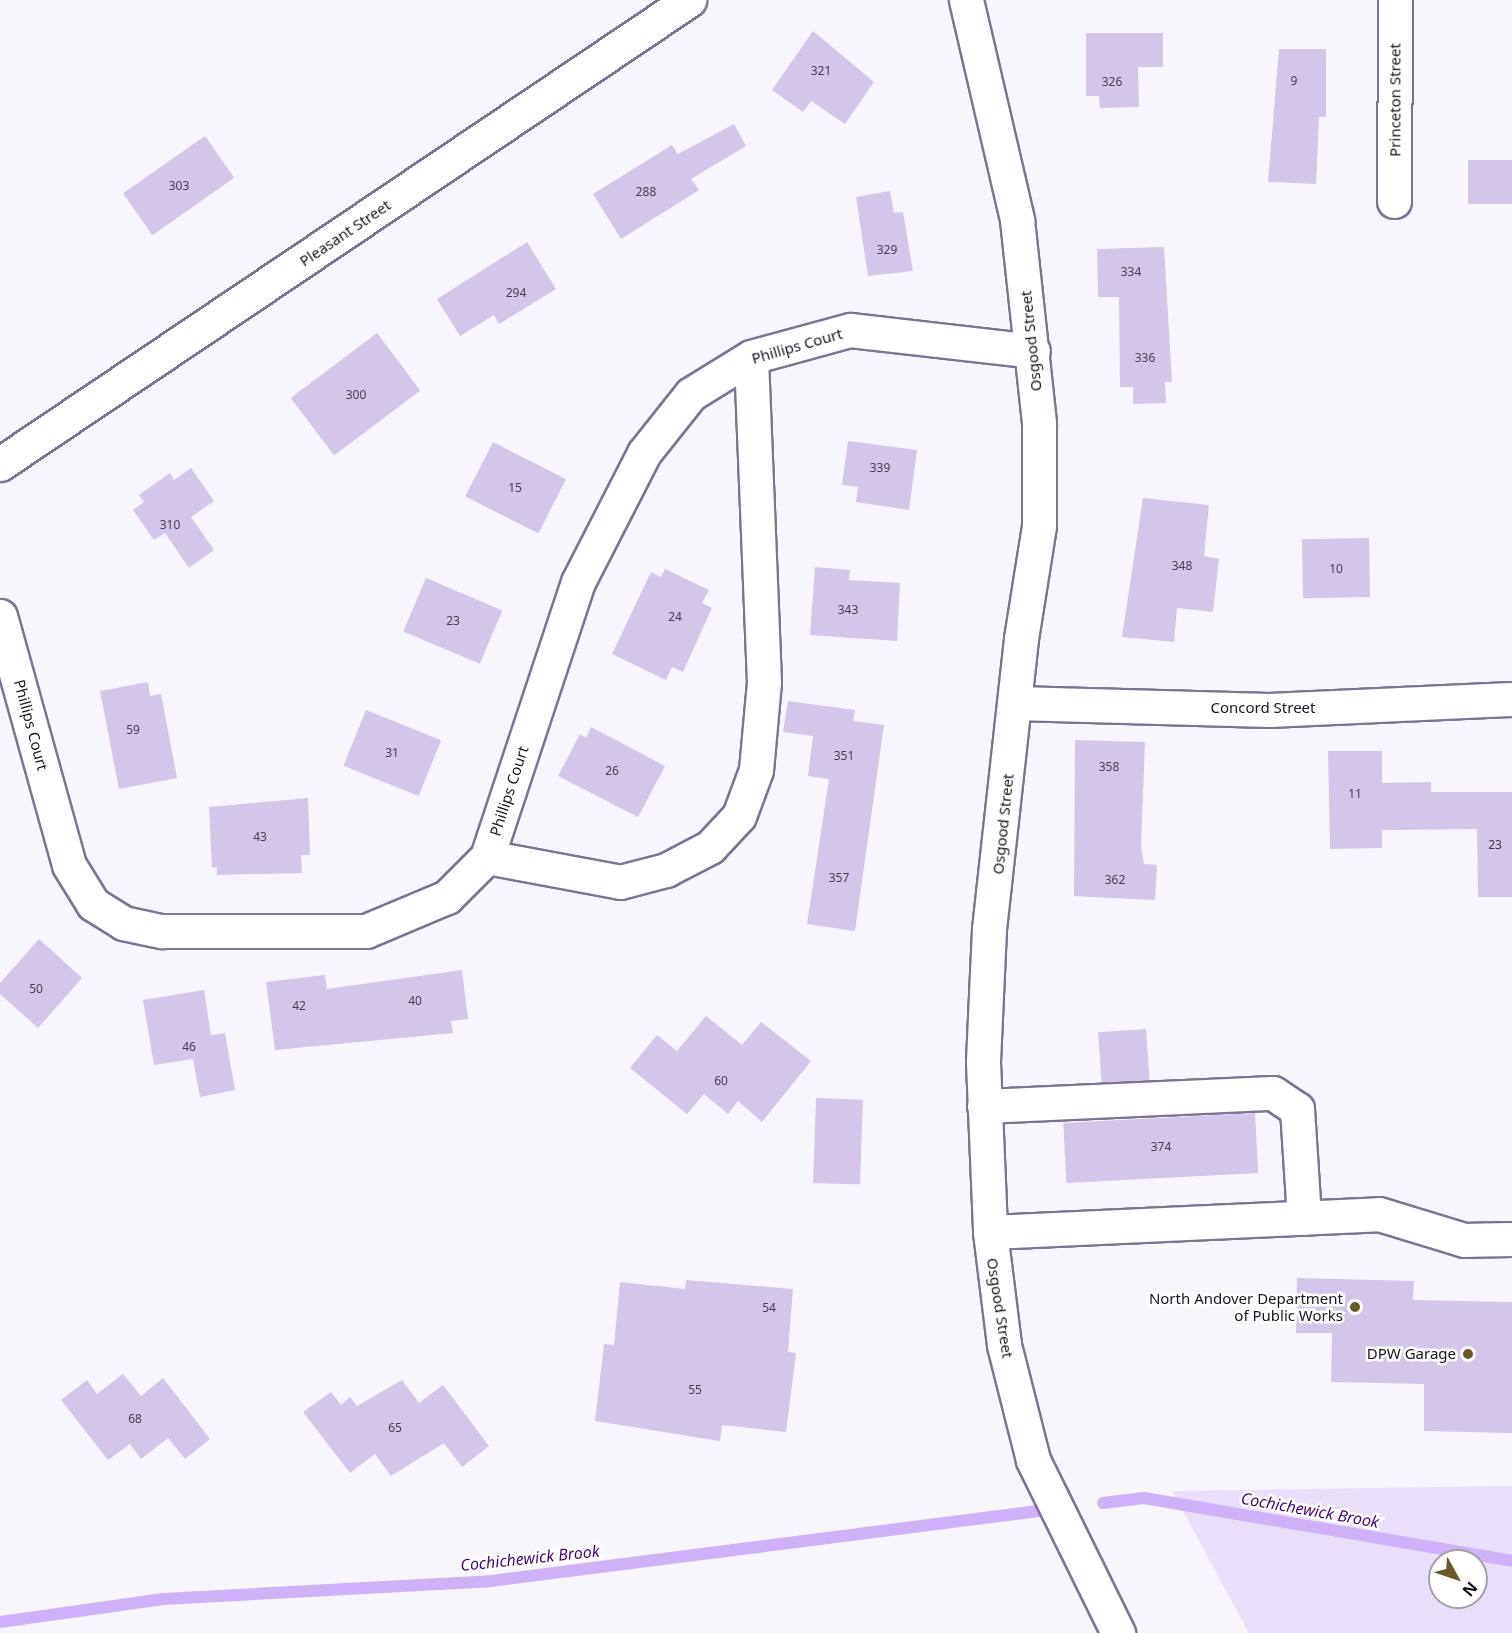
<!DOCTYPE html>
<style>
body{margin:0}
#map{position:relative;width:1512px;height:1633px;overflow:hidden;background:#f8f6fd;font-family:"Noto Sans",sans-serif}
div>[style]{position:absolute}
.green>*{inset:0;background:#e9dffb}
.stream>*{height:12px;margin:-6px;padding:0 6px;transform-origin:6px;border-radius:6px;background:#ceb1f9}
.building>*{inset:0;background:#d3c6e8;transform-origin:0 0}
.roads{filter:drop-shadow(2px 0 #7e7391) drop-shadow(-2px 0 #7e7391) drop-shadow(0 2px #7e7391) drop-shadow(0 -2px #7e7391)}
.minor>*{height:33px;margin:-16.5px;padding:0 16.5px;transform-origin:16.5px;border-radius:16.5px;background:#fff}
.dots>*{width:16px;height:16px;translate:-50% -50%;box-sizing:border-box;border:3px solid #fff;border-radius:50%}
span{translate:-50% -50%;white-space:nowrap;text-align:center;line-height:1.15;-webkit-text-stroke:5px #fff;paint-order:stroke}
.number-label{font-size:12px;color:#474051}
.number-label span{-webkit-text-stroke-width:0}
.street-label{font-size:15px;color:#18131f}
.poi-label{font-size:15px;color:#18131f}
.right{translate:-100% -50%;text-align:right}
.water-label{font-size:16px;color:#440673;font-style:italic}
.north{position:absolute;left:1428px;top:1549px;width:60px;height:60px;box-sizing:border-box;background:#fff;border:2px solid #a3a1a5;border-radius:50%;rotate:130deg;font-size:16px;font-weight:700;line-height:24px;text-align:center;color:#18131f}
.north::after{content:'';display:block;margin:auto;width:21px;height:27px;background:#695927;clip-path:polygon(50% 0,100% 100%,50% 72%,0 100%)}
</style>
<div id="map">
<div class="green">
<div style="clip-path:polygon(evenodd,1512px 1486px,1512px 1633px,1249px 1633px,1172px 1491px,1512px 1486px,1440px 1561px,1476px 1561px,1476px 1597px,1440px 1597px,1440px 1561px)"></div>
</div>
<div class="stream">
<div style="left:1103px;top:1503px;width:41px;rotate:-7deg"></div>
<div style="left:1144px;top:1498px;width:373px;rotate:9.7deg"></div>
<div style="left:0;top:1622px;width:165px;rotate:-8deg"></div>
<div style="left:163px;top:1599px;width:328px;rotate:-3.1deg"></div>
<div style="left:491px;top:1581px;width:568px;rotate:-7.29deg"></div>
</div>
<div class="building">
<div style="clip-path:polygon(813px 31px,874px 82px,845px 124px,811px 101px,803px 112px,772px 90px)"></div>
<div style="clip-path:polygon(1086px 33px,1163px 33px,1163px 67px,1138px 67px,1139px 107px,1100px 108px,1099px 96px,1086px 96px)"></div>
<div style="clip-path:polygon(1279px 49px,1326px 49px,1326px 117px,1319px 117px,1316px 184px,1268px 182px)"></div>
<div style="clip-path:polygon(734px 124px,746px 146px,691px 179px,699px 190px,621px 239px,593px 194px,672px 145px,678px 154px)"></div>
<div style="left:205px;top:136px;width:51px;height:100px;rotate:55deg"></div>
<div style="left:1468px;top:160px;width:44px;height:44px"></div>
<div style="clip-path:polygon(890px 191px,894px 213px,903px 212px,913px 271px,868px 276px,856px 197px)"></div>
<div style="clip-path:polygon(527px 242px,556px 289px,499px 324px,494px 315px,460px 336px,437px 299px)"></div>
<div style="clip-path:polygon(1164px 247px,1172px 382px,1165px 382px,1166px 403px,1133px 404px,1133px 387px,1120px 387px,1119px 297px,1098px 297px,1097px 249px)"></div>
<div style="left:377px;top:333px;width:72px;height:108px;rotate:53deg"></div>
<div style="clip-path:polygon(848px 441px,917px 450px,909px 510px,856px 502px,858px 487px,842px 485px)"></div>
<div style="left:493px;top:442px;width:82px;height:61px;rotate:27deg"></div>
<div style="clip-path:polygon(191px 468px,214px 501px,191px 517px,214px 550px,189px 568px,165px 533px,154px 540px,133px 510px,144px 502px,139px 495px,170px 473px,174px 480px)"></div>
<div style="clip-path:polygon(1143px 498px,1209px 505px,1204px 556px,1219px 559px,1213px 612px,1177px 608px,1174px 642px,1122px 637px)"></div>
<div style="left:1369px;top:538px;width:59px;height:67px;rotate:89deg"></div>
<div style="clip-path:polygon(815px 567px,850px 570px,849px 580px,900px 583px,897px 641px,810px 635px)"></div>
<div style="clip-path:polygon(665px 569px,709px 590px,702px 603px,712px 608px,683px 672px,672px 667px,666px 680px,612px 654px,651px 572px,661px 577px)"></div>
<div style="left:426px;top:578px;width:83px;height:58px;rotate:23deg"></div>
<div style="clip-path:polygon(148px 682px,150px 696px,161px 694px,177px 778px,119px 789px,100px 691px)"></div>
<div style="clip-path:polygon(788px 701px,855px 710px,853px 721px,884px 725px,855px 931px,807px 924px,829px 779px,808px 776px,813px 736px,783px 732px)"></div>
<div style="left:366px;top:710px;width:81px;height:60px;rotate:22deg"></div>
<div style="clip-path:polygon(591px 727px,665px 766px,638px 817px,558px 776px,580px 734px,586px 738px)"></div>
<div style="clip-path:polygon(1075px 740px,1145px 742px,1141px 847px,1144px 864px,1157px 865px,1155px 900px,1074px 896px)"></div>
<div style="clip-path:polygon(1328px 751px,1382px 751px,1382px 783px,1431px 782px,1431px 792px,1512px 792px,1512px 897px,1478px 897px,1477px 829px,1382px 830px,1382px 848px,1330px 849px)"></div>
<div style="clip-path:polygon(308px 798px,310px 855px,301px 855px,302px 873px,217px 875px,217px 867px,212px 868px,209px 807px)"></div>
<div style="clip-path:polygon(39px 939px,82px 978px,38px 1028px,0 994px,0 983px)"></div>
<div style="clip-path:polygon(462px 970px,468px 1019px,451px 1021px,453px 1033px,275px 1050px,266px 982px,325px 975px,327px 989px)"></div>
<div style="clip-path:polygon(204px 990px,211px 1035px,225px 1033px,235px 1090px,200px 1097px,193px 1059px,154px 1065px,143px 1000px)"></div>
<div style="clip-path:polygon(706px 1016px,742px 1045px,761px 1022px,811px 1061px,762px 1122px,738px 1101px,728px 1114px,704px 1094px,687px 1114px,630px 1068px,657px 1035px,677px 1051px)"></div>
<div style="left:1146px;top:1029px;width:51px;height:48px;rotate:86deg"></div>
<div style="left:816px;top:1098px;width:47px;height:85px;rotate:2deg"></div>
<div style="left:1255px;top:1113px;width:60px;height:192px;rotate:87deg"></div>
<div style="clip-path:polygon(1297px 1278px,1414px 1281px,1413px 1300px,1512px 1302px,1512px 1433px,1424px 1431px,1424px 1384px,1331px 1382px,1332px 1333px,1296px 1333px)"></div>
<div style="clip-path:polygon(686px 1280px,793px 1289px,788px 1352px,796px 1353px,786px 1432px,722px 1425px,720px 1441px,595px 1421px,604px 1344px,614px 1345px,620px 1282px,685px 1289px)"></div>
<div style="clip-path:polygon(123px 1374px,141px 1396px,163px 1378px,210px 1439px,185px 1459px,168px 1438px,141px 1459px,130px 1444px,108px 1460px,61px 1400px,87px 1380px,97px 1394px)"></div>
<div style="clip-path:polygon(402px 1380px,419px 1403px,443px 1385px,489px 1446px,462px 1467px,444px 1443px,391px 1476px,375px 1454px,350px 1473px,303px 1412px,331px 1392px,341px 1405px,350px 1397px,357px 1406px)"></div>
</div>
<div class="roads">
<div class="minor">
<div style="left:966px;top:0;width:226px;rotate:76.9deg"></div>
<div style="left:1017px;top:220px;width:205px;rotate:83.8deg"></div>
<div style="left:1039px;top:424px;width:102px;rotate:90deg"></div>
<div style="left:1039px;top:526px;width:114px;rotate:99.1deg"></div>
<div style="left:1021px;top:639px;width:292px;rotate:96.3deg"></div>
<div style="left:989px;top:929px;width:133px;rotate:92.6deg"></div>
<div style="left:983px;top:1062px;width:170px;rotate:87.6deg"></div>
<div style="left:990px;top:1232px;width:114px;rotate:82.9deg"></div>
<div style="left:1004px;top:1345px;width:119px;rotate:75.8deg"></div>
<div style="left:1033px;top:1460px;width:193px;rotate:63.8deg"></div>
<div style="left:1394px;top:201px;width:201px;rotate:-89.7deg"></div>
<div style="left:0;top:464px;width:831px;rotate:-33.96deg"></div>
<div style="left:0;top:616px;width:258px;rotate:74.5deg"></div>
<div style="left:69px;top:865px;width:46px;rotate:58.4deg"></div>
<div style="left:93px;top:904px;width:36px;rotate:32deg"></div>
<div style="left:123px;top:923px;width:40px;rotate:12deg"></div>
<div style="left:162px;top:931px;width:204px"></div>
<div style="left:366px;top:931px;width:88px;rotate:-22.8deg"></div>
<div style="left:447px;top:897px;width:57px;rotate:-45deg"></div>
<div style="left:487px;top:857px;width:290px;rotate:-71.7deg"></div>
<div style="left:578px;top:582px;width:145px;rotate:-62.9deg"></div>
<div style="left:644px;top:453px;width:75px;rotate:-51.5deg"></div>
<div style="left:691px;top:394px;width:70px;rotate:-31.7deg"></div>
<div style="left:751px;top:357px;width:103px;rotate:-15.3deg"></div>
<div style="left:850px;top:330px;width:184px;rotate:6.5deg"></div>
<div style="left:1015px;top:703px;width:254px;rotate:1.6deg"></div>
<div style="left:1269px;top:710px;width:243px;rotate:-2.6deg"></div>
<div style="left:487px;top:857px;width:135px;rotate:10.6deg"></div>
<div style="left:620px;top:882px;width:48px;rotate:-14.6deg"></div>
<div style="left:666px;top:870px;width:50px;rotate:-27.6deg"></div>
<div style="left:710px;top:847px;width:42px;rotate:-46.9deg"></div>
<div style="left:739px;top:816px;width:49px;rotate:-69.7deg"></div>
<div style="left:756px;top:770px;width:88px;rotate:-84.8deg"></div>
<div style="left:764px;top:682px;width:325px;rotate:-92.3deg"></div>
<div style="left:984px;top:1106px;width:289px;rotate:-2.6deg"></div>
<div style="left:1273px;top:1093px;width:29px;rotate:34deg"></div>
<div style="left:1297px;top:1109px;width:109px;rotate:86.3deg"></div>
<div style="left:990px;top:1232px;width:389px;rotate:-2.6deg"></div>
<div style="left:1379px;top:1214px;width:89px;rotate:17deg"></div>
<div style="left:1464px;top:1240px;width:48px;rotate:-1.2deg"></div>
</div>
</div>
<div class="dots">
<div style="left:1355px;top:1307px;background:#695927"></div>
<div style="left:1468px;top:1354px;background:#695927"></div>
</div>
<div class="number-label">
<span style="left:821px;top:71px">321</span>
<span style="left:1294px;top:81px">9</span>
<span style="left:1112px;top:82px">326</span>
<span style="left:179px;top:186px">303</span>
<span style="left:646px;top:192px">288</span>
<span style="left:887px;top:250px">329</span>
<span style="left:1131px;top:272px">334</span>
<span style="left:516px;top:293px">294</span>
<span style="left:1145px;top:358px">336</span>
<span style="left:356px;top:395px">300</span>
<span style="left:880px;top:468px">339</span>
<span style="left:515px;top:488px">15</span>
<span style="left:170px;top:525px">310</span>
<span style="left:1182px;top:566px">348</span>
<span style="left:1336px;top:569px">10</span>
<span style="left:848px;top:610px">343</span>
<span style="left:675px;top:617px">24</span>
<span style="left:453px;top:621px">23</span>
<span style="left:133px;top:730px">59</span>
<span style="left:392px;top:753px">31</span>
<span style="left:844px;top:756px">351</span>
<span style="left:1109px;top:767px">358</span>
<span style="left:612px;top:771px">26</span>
<span style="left:1355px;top:794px">11</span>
<span style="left:260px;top:837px">43</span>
<span style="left:1495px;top:845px">23</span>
<span style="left:839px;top:878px">357</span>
<span style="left:1115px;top:880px">362</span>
<span style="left:36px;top:989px">50</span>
<span style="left:415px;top:1001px">40</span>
<span style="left:299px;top:1006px">42</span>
<span style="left:189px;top:1047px">46</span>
<span style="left:721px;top:1081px">60</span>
<span style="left:1161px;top:1147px">374</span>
<span style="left:769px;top:1308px">54</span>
<span style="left:695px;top:1390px">55</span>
<span style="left:135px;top:1419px">68</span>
<span style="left:395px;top:1428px">65</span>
</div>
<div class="street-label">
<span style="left:1395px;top:100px;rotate:-90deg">Princeton Street</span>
<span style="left:345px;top:233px;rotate:-34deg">Pleasant Street</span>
<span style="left:1031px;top:341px;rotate:-96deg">Osgood Street</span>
<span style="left:797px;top:346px;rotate:-16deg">Phillips Court</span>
<span style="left:1263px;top:708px">Concord Street</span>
<span style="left:31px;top:725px;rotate:75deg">Phillips Court</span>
<span style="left:509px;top:791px;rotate:-72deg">Phillips Court</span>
<span style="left:1003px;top:824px;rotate:-84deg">Osgood Street</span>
<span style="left:1000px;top:1308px;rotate:81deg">Osgood Street</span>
</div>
<div class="poi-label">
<span class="right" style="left:1343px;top:1307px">North Andover Department<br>of Public Works</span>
<span class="right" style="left:1456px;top:1354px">DPW Garage</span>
</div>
<div class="water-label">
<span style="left:1310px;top:1510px;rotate:10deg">Cochichewick Brook</span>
<span style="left:530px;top:1558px;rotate:-6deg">Cochichewick Brook</span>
</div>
<div class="north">N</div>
</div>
